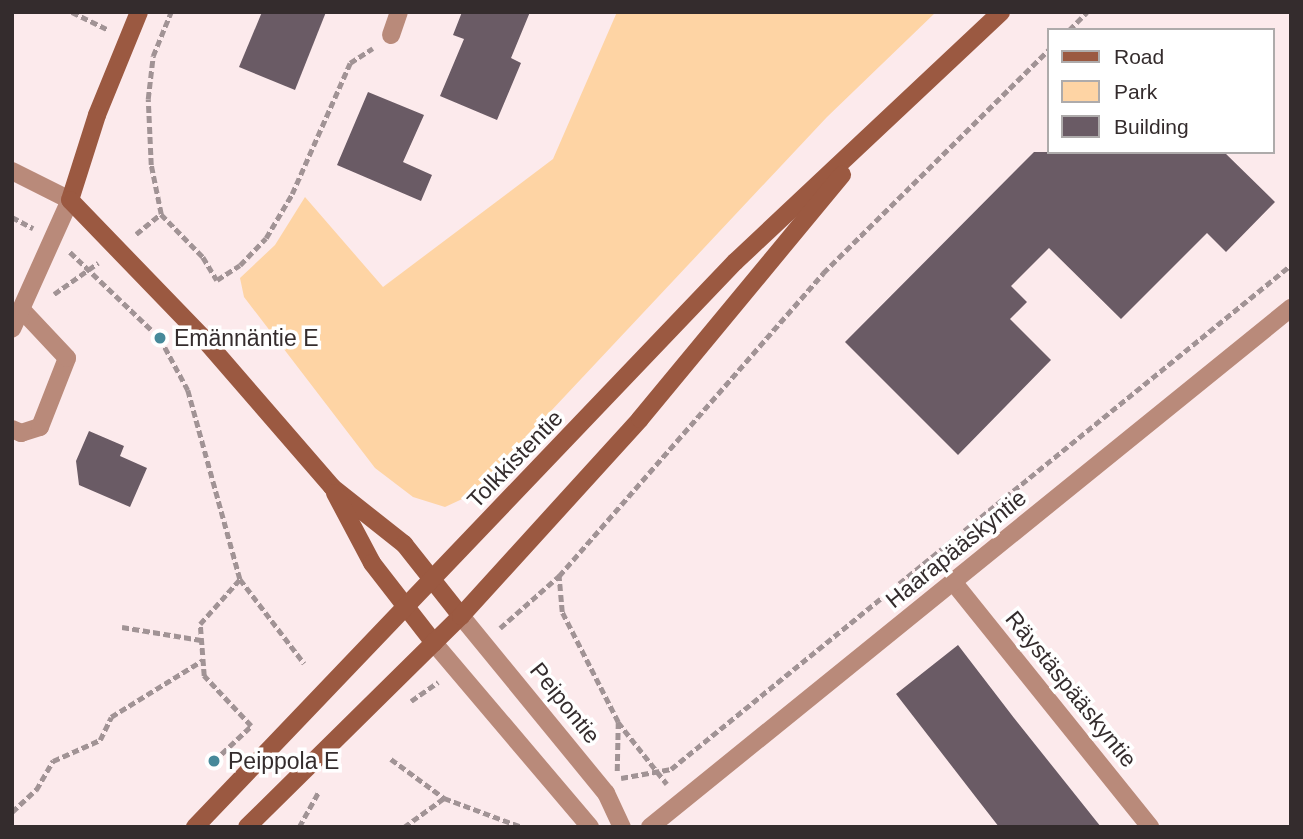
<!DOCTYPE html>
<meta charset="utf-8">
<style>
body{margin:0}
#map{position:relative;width:1303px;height:839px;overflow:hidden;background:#fceaec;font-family:Helvetica,sans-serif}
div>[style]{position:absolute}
.green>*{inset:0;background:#fed4a4}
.building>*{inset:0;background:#6a5b65}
.path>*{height:4.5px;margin-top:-2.25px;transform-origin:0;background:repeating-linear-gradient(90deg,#a19395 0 7px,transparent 0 10.5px)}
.lane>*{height:18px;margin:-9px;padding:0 9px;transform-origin:9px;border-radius:9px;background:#b98a7a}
.street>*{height:18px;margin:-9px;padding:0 9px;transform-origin:9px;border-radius:9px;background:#b98a7a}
.secondary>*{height:18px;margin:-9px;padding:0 9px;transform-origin:9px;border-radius:9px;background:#9b5941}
.dots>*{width:19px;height:19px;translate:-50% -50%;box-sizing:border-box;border:4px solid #fff;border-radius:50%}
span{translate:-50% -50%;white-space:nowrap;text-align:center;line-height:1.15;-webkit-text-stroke:7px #fff;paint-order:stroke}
.poi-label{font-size:23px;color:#342c2d}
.left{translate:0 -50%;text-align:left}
.street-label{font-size:23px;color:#342c2d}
.frame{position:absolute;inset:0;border:14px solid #342c2d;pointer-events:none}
.legend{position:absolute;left:1047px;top:28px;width:228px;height:126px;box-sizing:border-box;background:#fff;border:2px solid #aeabab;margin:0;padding:9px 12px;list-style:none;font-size:21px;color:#342c2d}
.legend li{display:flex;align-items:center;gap:14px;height:35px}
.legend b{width:35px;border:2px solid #aeabab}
</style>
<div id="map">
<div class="green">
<div style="clip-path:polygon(617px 12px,936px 12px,827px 117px,473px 494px,445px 507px,413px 497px,375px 468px,244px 297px,240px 278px,275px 245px,305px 197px,383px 287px,553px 159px)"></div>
</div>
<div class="building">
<div style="clip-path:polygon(262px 12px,326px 12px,295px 90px,239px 67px)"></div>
<div style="clip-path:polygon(462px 12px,530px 12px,511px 58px,521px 63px,497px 120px,440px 96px,464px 39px,453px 35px)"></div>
<div style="clip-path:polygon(368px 92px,424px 115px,403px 162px,432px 175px,421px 201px,337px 165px)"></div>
<div style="clip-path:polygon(1034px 152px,1224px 152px,1275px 202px,1226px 252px,1207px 233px,1121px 319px,1049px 248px,1011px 286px,1027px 302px,1010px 319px,1051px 360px,958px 455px,845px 342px)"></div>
<div style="clip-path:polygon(89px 431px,124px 446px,120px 456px,147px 468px,130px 507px,79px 485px,76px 461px)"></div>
<div style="clip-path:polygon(958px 645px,1014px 718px,1101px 827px,999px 827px,978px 800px,896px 694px)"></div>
</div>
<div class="path">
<div style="left:72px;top:12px;width:41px;rotate:25.9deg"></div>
<div style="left:1069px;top:30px;width:25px;rotate:-45deg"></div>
<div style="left:161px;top:214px;width:60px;rotate:45.7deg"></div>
<div style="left:203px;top:257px;width:27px;rotate:59deg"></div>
<div style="left:217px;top:280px;width:27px;rotate:-33deg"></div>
<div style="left:240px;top:265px;width:37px;rotate:-46deg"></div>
<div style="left:266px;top:238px;width:51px;rotate:-59.4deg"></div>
<div style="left:292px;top:194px;width:143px;rotate:-66.1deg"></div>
<div style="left:350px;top:63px;width:27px;rotate:-33deg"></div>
<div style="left:12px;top:217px;width:24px;rotate:28deg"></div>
<div style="left:136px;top:234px;width:32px;rotate:-39deg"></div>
<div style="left:161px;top:214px;width:50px;rotate:-101.5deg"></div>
<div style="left:151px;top:165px;width:66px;rotate:-92.6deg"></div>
<div style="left:148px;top:99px;width:43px;rotate:-83.4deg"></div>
<div style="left:153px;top:56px;width:48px;rotate:-67.8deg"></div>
<div style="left:70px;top:252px;width:124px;rotate:43.7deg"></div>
<div style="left:160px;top:338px;width:59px;rotate:61.7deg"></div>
<div style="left:188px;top:390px;width:196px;rotate:74.6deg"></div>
<div style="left:240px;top:579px;width:106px;rotate:52.7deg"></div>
<div style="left:54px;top:294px;width:54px;rotate:-35.2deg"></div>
<div style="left:122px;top:627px;width:80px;rotate:9.3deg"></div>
<div style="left:500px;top:628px;width:79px;rotate:-41.4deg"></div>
<div style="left:411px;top:701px;width:33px;rotate:-35deg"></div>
<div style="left:618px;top:722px;width:79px;rotate:51.7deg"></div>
<div style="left:391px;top:759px;width:66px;rotate:36.3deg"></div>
<div style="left:444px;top:798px;width:83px;rotate:20.4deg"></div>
<div style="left:214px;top:761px;width:51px;rotate:-43.4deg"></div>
<div style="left:251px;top:726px;width:69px;rotate:-133.2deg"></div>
<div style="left:204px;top:676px;width:52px;rotate:-94.4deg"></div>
<div style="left:200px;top:624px;width:60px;rotate:-48.4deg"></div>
<div style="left:617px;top:771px;width:49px;rotate:-88.8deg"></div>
<div style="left:618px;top:722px;width:123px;rotate:-117deg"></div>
<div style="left:562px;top:612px;width:36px;rotate:-95deg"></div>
<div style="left:559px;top:576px;width:402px;rotate:-48.9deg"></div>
<div style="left:823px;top:273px;width:318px;rotate:-44.7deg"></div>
<div style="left:621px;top:778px;width:51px;rotate:-10.2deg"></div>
<div style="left:671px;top:769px;width:799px;rotate:-39.11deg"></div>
<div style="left:12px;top:812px;width:33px;rotate:-43deg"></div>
<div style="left:36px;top:790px;width:34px;rotate:-60deg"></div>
<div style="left:53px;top:761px;width:51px;rotate:-24.1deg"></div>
<div style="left:100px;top:740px;width:25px;rotate:-64deg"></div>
<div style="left:111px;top:717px;width:108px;rotate:-31.8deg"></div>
<div style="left:299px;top:827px;width:41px;rotate:-60.9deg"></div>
<div style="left:404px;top:827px;width:49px;rotate:-35.9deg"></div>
</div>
<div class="lane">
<div style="left:12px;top:429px;width:10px;rotate:24deg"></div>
<div style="left:21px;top:433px;width:20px;rotate:-18deg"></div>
<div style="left:40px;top:427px;width:74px;rotate:-68.6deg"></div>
<div style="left:67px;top:358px;width:66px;rotate:-133.2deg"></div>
</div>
<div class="street">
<div style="left:391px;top:35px;width:24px;rotate:-71deg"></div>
<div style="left:12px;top:171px;width:65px;rotate:26.6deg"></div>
<div style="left:70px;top:200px;width:141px;rotate:114.2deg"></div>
<div style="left:954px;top:583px;width:313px;rotate:51.2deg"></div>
<div style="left:461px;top:616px;width:229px;rotate:50.7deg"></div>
<div style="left:606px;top:793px;width:38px;rotate:65deg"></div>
<div style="left:434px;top:643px;width:241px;rotate:49.7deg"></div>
<div style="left:650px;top:827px;width:825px;rotate:-39deg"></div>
</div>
<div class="secondary">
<div style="left:139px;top:12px;width:111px;rotate:112.2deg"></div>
<div style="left:97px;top:115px;width:89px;rotate:107.6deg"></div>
<div style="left:70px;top:200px;width:193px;rotate:46deg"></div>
<div style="left:204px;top:339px;width:196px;rotate:49.1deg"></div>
<div style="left:332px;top:487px;width:92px;rotate:38.4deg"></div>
<div style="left:404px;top:544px;width:92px;rotate:51.6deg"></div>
<div style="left:335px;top:493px;width:79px;rotate:62.1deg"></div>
<div style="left:372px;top:563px;width:101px;rotate:52.2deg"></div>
<div style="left:195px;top:827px;width:782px;rotate:-46.3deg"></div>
<div style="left:735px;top:262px;width:365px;rotate:-43.2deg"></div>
<div style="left:247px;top:827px;width:301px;rotate:-44.6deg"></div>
<div style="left:461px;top:616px;width:266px;rotate:-47.7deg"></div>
<div style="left:640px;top:419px;width:317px;rotate:-50.4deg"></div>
</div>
<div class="dots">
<div style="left:160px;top:338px;background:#47899a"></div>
<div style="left:214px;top:761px;background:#47899a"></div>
</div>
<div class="poi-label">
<span class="left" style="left:174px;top:338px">Emännäntie E</span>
<span class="left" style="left:228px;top:761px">Peippola E</span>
</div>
<div class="street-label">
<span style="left:515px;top:459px;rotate:-46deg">Tolkkistentie</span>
<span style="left:956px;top:549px;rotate:-39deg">Haarapääskyntie</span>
<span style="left:1071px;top:689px;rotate:51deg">Räystäspääskyntie</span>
<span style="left:565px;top:703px;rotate:51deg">Peipontie</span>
</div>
<div class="frame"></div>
<ul class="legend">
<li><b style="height:9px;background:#9b5941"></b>Road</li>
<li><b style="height:19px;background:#fed4a4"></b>Park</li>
<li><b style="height:19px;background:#6a5b65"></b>Building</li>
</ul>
</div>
